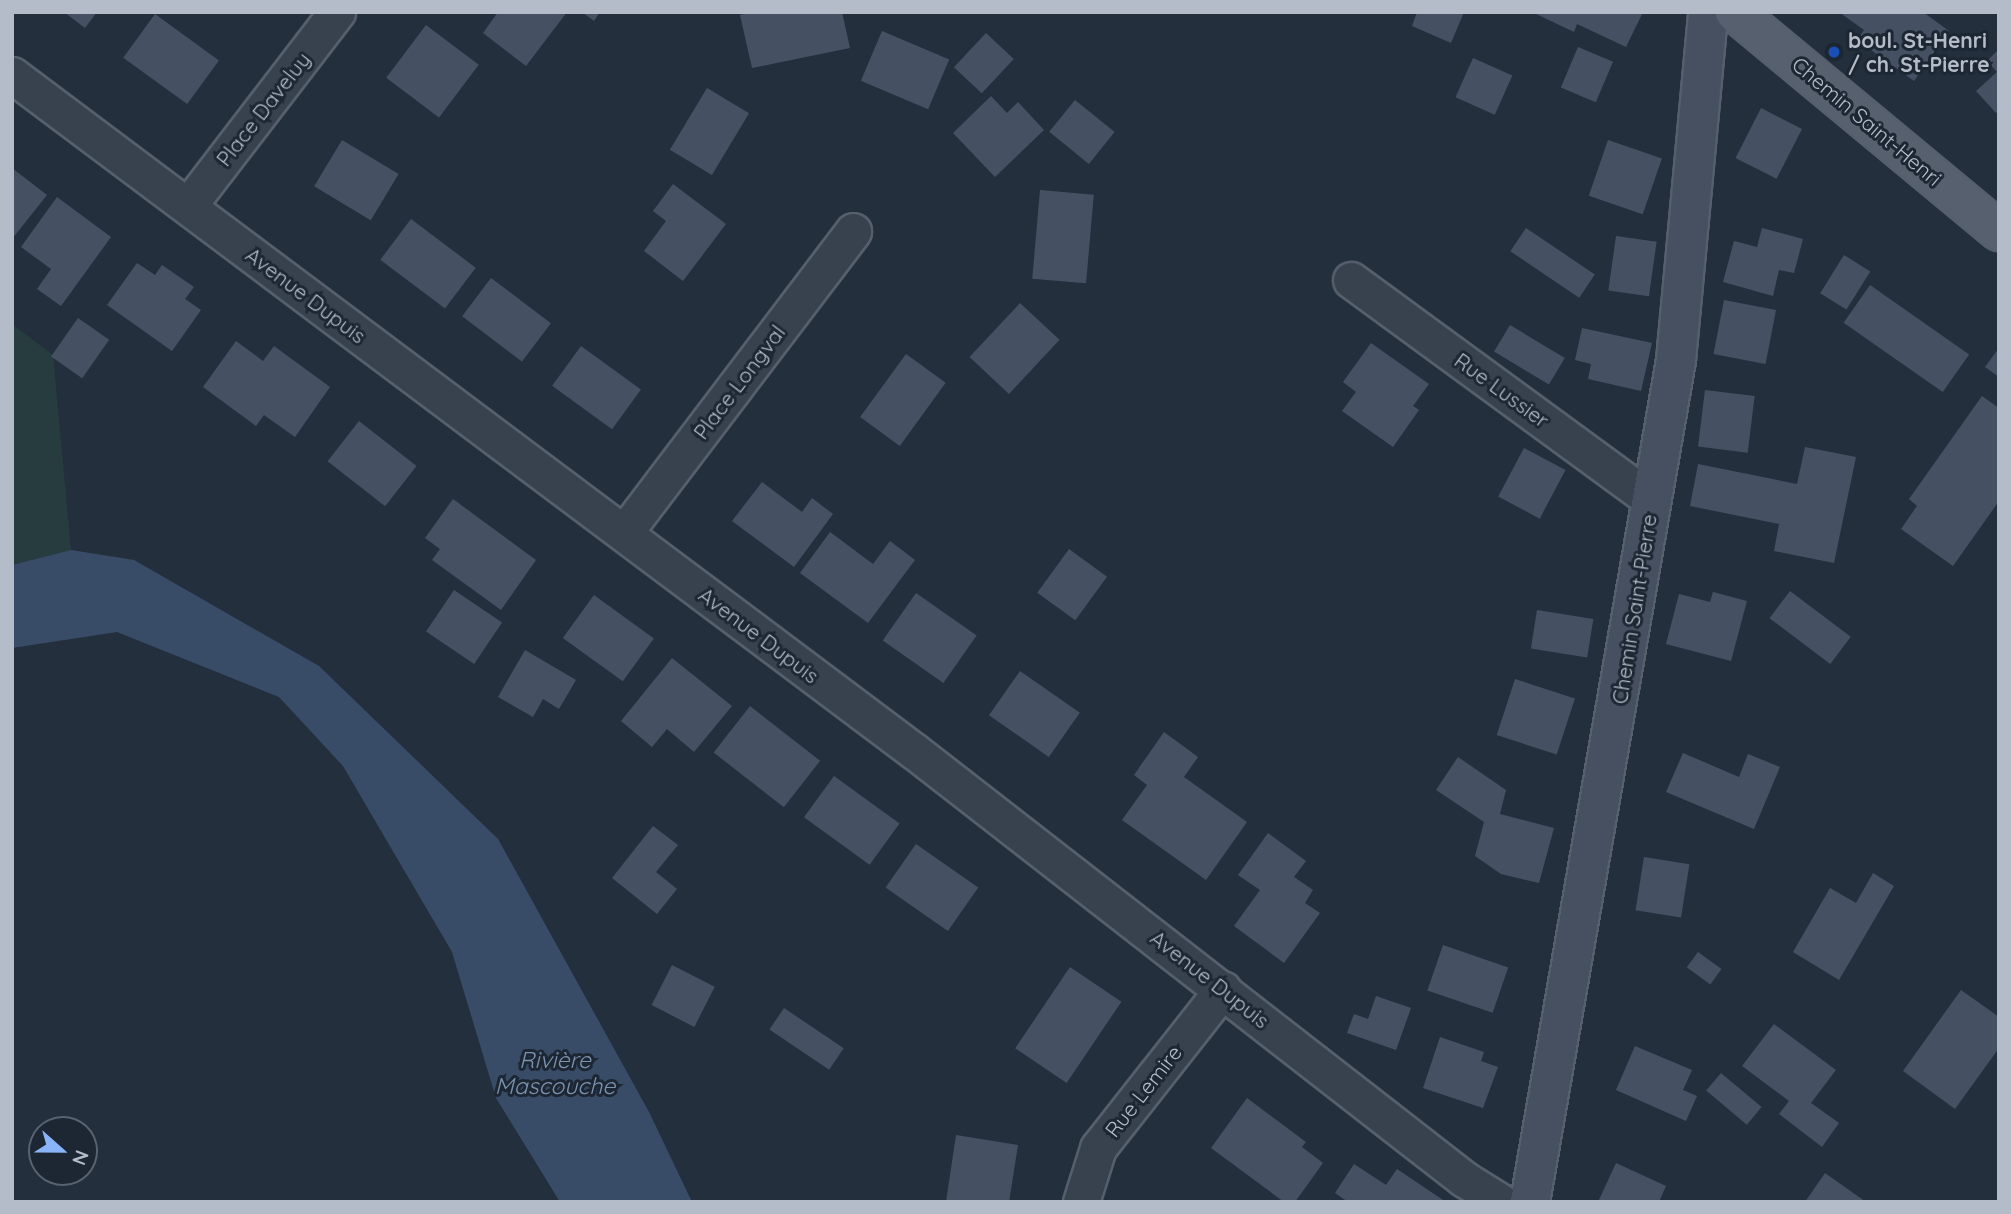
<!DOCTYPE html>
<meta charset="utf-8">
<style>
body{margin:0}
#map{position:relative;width:2011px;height:1214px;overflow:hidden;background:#242f3e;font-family:Quicksand,sans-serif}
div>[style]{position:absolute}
.green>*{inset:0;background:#263c3f}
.water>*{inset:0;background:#394c67}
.building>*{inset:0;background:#455162;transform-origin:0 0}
.roads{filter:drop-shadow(2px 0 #565f6c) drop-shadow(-2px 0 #565f6c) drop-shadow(0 2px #565f6c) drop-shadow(0 -2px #565f6c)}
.street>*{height:35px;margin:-17.5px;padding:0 17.5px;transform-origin:17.5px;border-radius:17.5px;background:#38414e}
.secondary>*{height:38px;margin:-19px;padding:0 19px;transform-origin:19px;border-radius:19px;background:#465061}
.primary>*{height:38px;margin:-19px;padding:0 19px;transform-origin:19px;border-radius:19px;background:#56606e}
.dots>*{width:19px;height:19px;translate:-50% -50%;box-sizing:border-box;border:4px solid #1d2633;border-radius:50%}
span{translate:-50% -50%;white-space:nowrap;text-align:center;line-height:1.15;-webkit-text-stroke:6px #1d2633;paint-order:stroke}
.poi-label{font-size:21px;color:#b4bcc9;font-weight:700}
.left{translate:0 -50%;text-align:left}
.street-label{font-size:21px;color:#b4bcc9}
.water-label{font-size:23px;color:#7c92b1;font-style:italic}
.frame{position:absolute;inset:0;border:14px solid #b4bcc9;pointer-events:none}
.north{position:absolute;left:28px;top:1116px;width:70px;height:70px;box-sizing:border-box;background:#1d2633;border:2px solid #59626f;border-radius:50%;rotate:111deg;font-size:19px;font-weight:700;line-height:28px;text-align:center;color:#b4bcc9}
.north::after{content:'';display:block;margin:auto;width:24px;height:32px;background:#8ab4f8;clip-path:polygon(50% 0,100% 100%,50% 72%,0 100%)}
</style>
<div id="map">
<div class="green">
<div style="clip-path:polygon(12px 324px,53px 355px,71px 550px,12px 565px)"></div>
</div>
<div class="water">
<div style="clip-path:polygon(71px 550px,134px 560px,319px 666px,498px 839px,649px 1112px,692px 1202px,560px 1202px,496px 1098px,452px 952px,343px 766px,279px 697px,117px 632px,12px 648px,12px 565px)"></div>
</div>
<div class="building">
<div style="clip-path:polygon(64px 12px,97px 12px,85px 28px)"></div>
<div style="clip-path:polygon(498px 12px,567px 12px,526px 66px,483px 33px)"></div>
<div style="clip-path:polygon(582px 12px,600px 12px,594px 21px)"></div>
<div style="clip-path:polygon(751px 12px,842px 12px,850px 48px,752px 68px,740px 15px)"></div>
<div style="clip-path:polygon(1417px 12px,1464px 12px,1451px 43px,1412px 26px)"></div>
<div style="clip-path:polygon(1532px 12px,1643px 12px,1626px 47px,1577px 24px,1574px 32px)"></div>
<div style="clip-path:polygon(1839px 12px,1923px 12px,1949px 31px,1914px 81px,1857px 40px,1864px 30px)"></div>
<div style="left:155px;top:14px;width:79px;height:54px;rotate:36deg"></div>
<div style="left:426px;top:25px;width:66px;height:66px;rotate:37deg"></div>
<div style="left:882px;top:31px;width:73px;height:54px;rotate:23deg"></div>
<div style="left:986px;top:33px;width:38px;height:47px;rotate:43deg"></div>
<div style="left:1578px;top:47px;width:38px;height:44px;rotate:23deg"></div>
<div style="clip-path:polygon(1999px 49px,1999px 110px,1996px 113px,1976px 91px,1997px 72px,1987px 61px)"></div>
<div style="left:1473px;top:58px;width:43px;height:43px;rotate:24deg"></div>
<div style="left:707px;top:88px;width:49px;height:72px;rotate:31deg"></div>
<div style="clip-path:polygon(991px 96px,1007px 113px,1018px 102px,1044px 130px,995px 177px,953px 133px)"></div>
<div style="left:1075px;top:100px;width:51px;height:41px;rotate:39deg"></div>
<div style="left:1761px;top:108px;width:46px;height:56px;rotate:27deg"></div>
<div style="left:342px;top:140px;width:66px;height:54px;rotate:31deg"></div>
<div style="left:1608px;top:140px;width:57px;height:59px;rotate:19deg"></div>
<div style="clip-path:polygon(12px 168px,47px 195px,12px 239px)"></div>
<div style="clip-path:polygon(673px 184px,726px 224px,683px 281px,644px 251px,666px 221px,653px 211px)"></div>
<div style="left:1040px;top:190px;width:54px;height:89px;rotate:5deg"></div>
<div style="clip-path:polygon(57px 197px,111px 237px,61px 306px,37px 289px,51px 269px,21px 247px)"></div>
<div style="left:411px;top:219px;width:81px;height:51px;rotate:37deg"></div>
<div style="left:1526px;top:228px;width:83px;height:28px;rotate:34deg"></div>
<div style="clip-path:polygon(1762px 228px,1803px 239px,1794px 273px,1779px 270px,1773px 296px,1723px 282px,1734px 241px,1757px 247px)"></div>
<div style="left:1616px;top:236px;width:41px;height:55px;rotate:8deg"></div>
<div style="left:1844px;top:255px;width:31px;height:45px;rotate:32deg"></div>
<div style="clip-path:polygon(137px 263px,155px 275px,162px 265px,194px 287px,185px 299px,201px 310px,172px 351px,107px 305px)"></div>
<div style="left:491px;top:278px;width:75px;height:48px;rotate:37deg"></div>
<div style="left:1870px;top:285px;width:121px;height:46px;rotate:35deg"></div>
<div style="left:1724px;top:300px;width:53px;height:55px;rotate:11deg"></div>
<div style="left:1020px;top:303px;width:54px;height:74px;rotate:43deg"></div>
<div style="left:78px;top:318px;width:38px;height:47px;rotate:35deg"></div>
<div style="left:1510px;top:325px;width:64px;height:31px;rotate:31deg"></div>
<div style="clip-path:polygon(1582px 328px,1652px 343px,1641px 391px,1588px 379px,1591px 364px,1575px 360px)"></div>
<div style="clip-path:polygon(236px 341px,263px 361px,274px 346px,330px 387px,295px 437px,264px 415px,256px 426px,203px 387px)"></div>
<div style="clip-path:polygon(1371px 343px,1429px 384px,1413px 406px,1419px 410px,1393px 447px,1342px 411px,1356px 392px,1343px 382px)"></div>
<div style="left:581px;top:346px;width:74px;height:49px;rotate:36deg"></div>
<div style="clip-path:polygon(1999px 348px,1999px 377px,1985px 367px)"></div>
<div style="left:906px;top:354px;width:49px;height:78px;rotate:36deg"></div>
<div style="left:1705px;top:390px;width:50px;height:57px;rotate:7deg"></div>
<div style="clip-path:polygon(1982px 396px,1999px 408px,1999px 501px,1953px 566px,1901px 529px,1917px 506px,1909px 499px)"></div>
<div style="left:359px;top:421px;width:73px;height:51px;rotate:38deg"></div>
<div style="clip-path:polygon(1805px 447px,1856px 457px,1834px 563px,1774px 551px,1779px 524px,1690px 506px,1698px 464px,1797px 484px)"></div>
<div style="left:1524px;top:448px;width:47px;height:55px;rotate:28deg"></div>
<div style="clip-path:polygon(762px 482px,802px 512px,812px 498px,833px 514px,794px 567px,732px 521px)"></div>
<div style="clip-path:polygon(453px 499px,536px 560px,501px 610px,432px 560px,440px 549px,425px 538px)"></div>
<div style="clip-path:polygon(830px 532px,873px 564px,890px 541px,915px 560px,868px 623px,800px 573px)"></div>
<div style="left:1069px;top:549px;width:47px;height:54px;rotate:36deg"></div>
<div style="left:454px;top:590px;width:58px;height:50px;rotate:34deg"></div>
<div style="left:1790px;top:591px;width:76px;height:34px;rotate:37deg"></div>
<div style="clip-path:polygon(1713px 592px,1747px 601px,1731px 661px,1666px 644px,1679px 594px,1710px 602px)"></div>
<div style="left:916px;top:593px;width:74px;height:58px;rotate:35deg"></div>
<div style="left:594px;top:595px;width:74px;height:53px;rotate:36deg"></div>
<div style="left:1537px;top:610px;width:57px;height:39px;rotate:9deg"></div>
<div style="clip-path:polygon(525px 650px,576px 680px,559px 709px,543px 699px,533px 717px,498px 697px)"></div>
<div style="clip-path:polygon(672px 658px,732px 706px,694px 752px,667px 729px,652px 747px,621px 721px)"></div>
<div style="left:1020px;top:671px;width:73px;height:54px;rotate:35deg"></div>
<div style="left:1515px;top:679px;width:63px;height:59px;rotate:18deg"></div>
<div style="left:750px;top:706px;width:89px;height:59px;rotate:38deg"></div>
<div style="clip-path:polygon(1164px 732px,1198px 757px,1184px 777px,1247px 822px,1206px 880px,1122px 820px,1147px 785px,1134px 775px)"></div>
<div style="clip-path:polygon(1683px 753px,1739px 777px,1748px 754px,1780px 767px,1754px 829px,1666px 792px)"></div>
<div style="clip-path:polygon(1458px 757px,1506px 790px,1500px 814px,1554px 828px,1539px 883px,1501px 874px,1475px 856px,1484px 822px,1436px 790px)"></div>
<div style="left:834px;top:776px;width:81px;height:51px;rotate:36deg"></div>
<div style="clip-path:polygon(653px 826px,678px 845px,656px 872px,677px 889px,657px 914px,612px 878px)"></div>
<div style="clip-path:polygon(1268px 833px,1306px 861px,1294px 877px,1313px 890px,1305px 903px,1320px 913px,1284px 963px,1234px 926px,1260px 890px,1238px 875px)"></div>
<div style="left:916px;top:844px;width:76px;height:53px;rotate:35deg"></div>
<div style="left:1644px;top:857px;width:46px;height:54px;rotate:9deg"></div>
<div style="clip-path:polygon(1873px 873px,1894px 886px,1839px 980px,1793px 952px,1830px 888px,1856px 903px)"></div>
<div style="left:1443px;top:945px;width:69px;height:48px;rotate:19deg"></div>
<div style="left:1698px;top:952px;width:29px;height:19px;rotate:36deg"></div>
<div style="left:672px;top:965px;width:48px;height:45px;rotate:27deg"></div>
<div style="left:1070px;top:967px;width:62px;height:98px;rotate:34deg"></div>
<div style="clip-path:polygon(1961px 990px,1999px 1017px,1999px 1048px,1955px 1109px,1903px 1071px)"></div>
<div style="clip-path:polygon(1376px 996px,1411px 1008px,1396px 1050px,1347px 1033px,1354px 1014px,1368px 1019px)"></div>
<div style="left:784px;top:1008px;width:72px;height:26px;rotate:34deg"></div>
<div style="clip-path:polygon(1774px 1024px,1836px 1070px,1811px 1103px,1839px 1123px,1822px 1147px,1779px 1114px,1789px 1101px,1742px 1066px)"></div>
<div style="clip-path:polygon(1440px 1037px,1484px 1052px,1481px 1061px,1498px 1067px,1483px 1108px,1423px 1088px)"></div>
<div style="clip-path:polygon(1635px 1046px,1692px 1070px,1683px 1090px,1697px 1096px,1686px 1121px,1616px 1090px)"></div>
<div style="left:1721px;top:1073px;width:53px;height:23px;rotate:40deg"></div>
<div style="clip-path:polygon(1247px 1098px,1306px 1142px,1302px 1147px,1323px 1163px,1295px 1202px,1284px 1202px,1211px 1148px)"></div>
<div style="clip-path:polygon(956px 1135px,1018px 1145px,1009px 1202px,946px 1202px)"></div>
<div style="clip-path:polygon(1616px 1163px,1666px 1186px,1659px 1202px,1598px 1202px)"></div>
<div style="clip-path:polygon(1354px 1164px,1386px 1185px,1397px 1169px,1446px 1202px,1348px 1202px,1335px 1193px)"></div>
<div style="clip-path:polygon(1825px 1173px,1866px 1202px,1805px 1202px)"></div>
</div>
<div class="roads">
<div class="street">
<div style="left:12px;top:75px;width:1127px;rotate:36.85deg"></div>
<div style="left:914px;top:751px;width:697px;rotate:37.89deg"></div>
<div style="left:1464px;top:1179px;width:44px;rotate:31.9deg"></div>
<div style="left:188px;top:206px;width:245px;rotate:-52.5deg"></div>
<div style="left:1351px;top:280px;width:373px;rotate:36.2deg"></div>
<div style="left:624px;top:533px;width:379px;rotate:-52.8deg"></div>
<div style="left:1081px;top:1202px;width:57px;rotate:-72.5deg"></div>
<div style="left:1098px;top:1148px;width:202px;rotate:-51.8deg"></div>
</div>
<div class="secondary">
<div style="left:1530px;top:1202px;width:855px;rotate:-80.16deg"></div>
<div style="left:1676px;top:360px;width:349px;rotate:-84.7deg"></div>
</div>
<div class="primary">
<div style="left:1735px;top:12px;width:343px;rotate:39.7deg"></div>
</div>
</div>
<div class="dots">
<div style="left:1834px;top:52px;background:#1a4fb4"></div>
</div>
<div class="poi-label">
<span class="left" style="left:1848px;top:52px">boul. St-Henri<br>/ ch. St-Pierre</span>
</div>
<div class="street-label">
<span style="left:263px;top:109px;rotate:-52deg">Place Daveluy</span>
<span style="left:1867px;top:121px;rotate:40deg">Chemin Saint-Henri</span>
<span style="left:306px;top:295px;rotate:37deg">Avenue Dupuis</span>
<span style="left:739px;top:382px;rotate:-53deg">Place Longval</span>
<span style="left:1502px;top:390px;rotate:36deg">Rue Lussier</span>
<span style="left:1634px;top:609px;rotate:-81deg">Chemin Saint-Pierre</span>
<span style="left:759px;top:635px;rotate:37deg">Avenue Dupuis</span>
<span style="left:1210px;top:979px;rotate:38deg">Avenue Dupuis</span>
<span style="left:1143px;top:1091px;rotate:-52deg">Rue Lemire</span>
</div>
<div class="water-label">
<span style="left:555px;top:1073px">Rivière<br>Mascouche</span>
</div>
<div class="frame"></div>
<div class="north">N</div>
</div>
